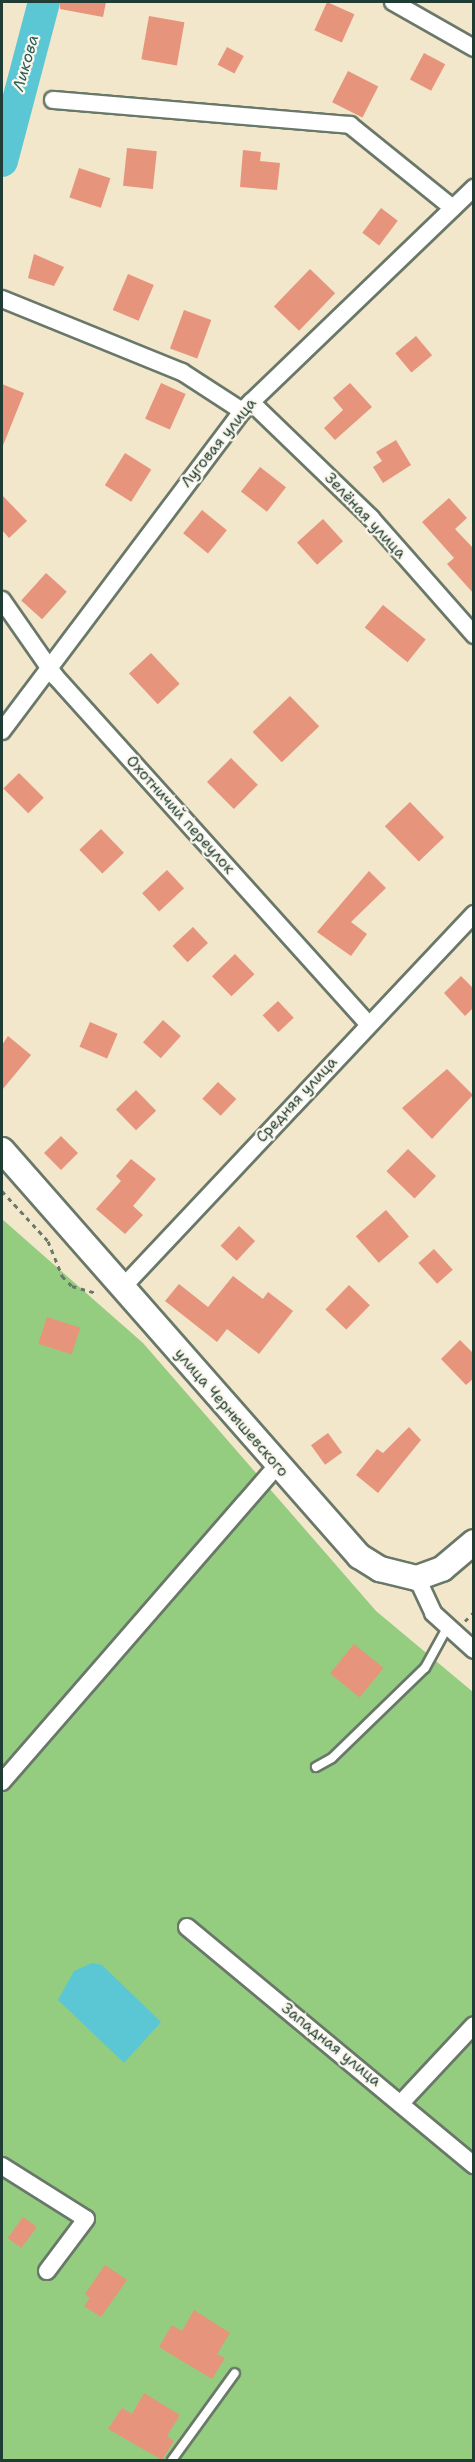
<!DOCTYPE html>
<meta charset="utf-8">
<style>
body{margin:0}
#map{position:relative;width:475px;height:2462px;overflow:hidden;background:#f2e6cb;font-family:"Shantell Sans",sans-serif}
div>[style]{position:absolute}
.green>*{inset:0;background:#94cd80}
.water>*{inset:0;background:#5bc7d4}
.river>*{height:32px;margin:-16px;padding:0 16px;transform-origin:16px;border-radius:16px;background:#5bc7d4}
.building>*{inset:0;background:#e6947c;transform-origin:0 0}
.path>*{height:3px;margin-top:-1.5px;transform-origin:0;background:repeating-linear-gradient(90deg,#697869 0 4.5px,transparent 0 9px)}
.roads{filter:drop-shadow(2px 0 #697869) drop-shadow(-2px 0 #697869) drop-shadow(0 2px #697869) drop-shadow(0 -2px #697869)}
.lane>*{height:8px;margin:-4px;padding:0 4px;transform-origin:4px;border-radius:4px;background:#fff}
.street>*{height:16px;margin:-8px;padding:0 8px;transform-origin:8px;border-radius:8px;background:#fff}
.secondary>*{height:24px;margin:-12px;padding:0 12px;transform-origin:12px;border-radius:12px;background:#fff}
span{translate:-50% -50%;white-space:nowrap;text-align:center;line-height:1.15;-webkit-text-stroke:4.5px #fbf7ec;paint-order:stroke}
.street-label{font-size:15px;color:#1f3d34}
.water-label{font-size:16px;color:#2e605c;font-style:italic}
.frame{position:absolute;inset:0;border:3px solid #1f3d34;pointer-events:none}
</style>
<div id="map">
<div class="green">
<div style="clip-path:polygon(2px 1219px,143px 1343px,376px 1611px,473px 1692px,473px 2460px,2px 2460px)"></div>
</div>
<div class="water">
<div style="clip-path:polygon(92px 1963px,102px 1965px,161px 2022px,124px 2063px,58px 2000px,74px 1971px)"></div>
</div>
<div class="river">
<div style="left:2px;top:161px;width:164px;rotate:-75.2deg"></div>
</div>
<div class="building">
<div style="clip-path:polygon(60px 2px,106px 2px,103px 17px,60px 9px)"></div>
<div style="left:327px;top:2px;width:30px;height:31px;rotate:24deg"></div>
<div style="left:149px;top:16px;width:36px;height:44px;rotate:10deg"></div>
<div style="left:227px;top:47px;width:19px;height:20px;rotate:28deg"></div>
<div style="left:424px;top:53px;width:24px;height:30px;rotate:28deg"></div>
<div style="left:348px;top:71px;width:34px;height:35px;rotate:27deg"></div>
<div style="left:127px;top:148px;width:30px;height:38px;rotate:6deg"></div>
<div style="clip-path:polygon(243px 150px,261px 152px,260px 161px,280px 163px,277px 190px,240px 187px)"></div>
<div style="left:79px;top:168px;width:33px;height:31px;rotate:18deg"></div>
<div style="left:381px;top:208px;width:21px;height:31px;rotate:37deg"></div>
<div style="clip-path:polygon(34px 254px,64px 267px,54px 286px,28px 278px)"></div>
<div style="left:310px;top:269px;width:35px;height:52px;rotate:44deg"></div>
<div style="left:128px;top:274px;width:28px;height:39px;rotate:23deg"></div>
<div style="left:184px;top:310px;width:29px;height:41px;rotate:20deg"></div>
<div style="left:416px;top:336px;width:25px;height:27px;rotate:50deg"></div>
<div style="left:161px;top:383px;width:27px;height:39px;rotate:24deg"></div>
<div style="clip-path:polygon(350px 383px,372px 407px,335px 440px,324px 428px,343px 410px,333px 398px)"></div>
<div style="clip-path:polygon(2px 384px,24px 393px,2px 448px)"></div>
<div style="clip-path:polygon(396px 440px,411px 465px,383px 483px,373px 467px,382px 461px,376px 452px)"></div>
<div style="left:125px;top:453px;width:31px;height:38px;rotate:32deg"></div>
<div style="left:260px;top:467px;width:33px;height:31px;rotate:38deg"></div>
<div style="clip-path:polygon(2px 495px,27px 521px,9px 538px,2px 530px)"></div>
<div style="clip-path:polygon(449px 498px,467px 518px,455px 529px,474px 549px,474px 594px,447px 564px,454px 558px,422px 522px)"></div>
<div style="left:202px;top:510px;width:32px;height:30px;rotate:39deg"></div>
<div style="left:323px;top:519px;width:30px;height:35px;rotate:48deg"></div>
<div style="left:46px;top:573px;width:28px;height:37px;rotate:42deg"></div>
<div style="left:383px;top:605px;width:55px;height:29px;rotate:39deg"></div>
<div style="left:151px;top:653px;width:42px;height:30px;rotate:47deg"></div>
<div style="left:290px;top:696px;width:42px;height:52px;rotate:46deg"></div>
<div style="left:231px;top:758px;width:38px;height:34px;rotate:45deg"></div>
<div style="left:19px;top:773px;width:35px;height:22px;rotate:45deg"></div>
<div style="left:410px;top:802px;width:49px;height:35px;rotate:46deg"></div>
<div style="left:101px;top:829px;width:33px;height:30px;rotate:46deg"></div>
<div style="left:167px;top:870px;width:25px;height:34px;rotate:47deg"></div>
<div style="clip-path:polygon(369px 871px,386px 888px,351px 922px,367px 934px,351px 956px,317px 932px)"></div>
<div style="left:193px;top:927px;width:22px;height:28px;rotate:47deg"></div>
<div style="left:235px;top:954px;width:28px;height:32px;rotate:46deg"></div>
<div style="clip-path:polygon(461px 976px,474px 989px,474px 1007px,465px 1016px,444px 993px)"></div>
<div style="left:278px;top:1001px;width:23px;height:21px;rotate:47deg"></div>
<div style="left:163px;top:1020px;width:24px;height:30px;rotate:42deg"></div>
<div style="left:90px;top:1022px;width:30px;height:27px;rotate:23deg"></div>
<div style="clip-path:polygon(8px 1036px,31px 1055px,2px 1090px,2px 1045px)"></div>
<div style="clip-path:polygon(447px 1069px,473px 1095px,432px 1139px,402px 1108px)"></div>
<div style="left:218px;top:1082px;width:25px;height:23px;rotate:43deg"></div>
<div style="left:136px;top:1090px;width:29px;height:28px;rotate:46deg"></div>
<div style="left:61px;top:1136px;width:24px;height:24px;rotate:45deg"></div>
<div style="left:408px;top:1149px;width:39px;height:31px;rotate:44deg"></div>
<div style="clip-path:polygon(131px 1159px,156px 1179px,133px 1206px,143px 1215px,125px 1234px,96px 1209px,121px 1181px,116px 1176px)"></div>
<div style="left:386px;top:1210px;width:35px;height:40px;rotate:49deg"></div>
<div style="left:239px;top:1226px;width:22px;height:27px;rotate:43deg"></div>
<div style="left:434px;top:1249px;width:28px;height:21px;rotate:48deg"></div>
<div style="clip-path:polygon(233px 1276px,263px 1299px,268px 1292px,293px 1311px,259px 1354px,227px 1329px,217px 1342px,165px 1301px,179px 1284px,208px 1307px)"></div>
<div style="left:349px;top:1285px;width:29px;height:34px;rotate:44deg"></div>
<div style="left:47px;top:1317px;width:35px;height:28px;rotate:18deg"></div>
<div style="clip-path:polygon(460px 1340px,474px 1354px,474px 1378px,466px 1385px,441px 1359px)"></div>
<div style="clip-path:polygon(409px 1427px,421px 1440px,378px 1493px,356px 1475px,377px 1449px,383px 1453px)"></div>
<div style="left:328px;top:1433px;width:24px;height:21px;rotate:54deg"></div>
<div style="left:354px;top:1644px;width:38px;height:38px;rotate:39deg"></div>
<div style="left:23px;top:2217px;width:17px;height:26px;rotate:36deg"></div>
<div style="clip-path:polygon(105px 2265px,127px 2280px,101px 2317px,84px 2306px,90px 2298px,85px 2294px)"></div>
<div style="clip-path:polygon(194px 2310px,230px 2333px,217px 2354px,225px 2358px,212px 2379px,159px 2347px,172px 2325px,182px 2331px)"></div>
<div style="clip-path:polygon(144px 2393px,180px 2415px,167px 2436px,174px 2441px,162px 2460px,108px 2429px,122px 2408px,132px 2414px)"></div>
</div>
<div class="path">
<div style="left:2px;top:1191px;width:68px;rotate:47.4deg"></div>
<div style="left:48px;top:1241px;width:38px;rotate:68deg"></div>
<div style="left:62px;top:1276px;width:14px;rotate:45deg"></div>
<div style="left:72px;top:1286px;width:25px;rotate:16deg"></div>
<div style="left:465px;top:1621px;width:13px;rotate:-45deg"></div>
</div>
<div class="roads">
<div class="lane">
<div style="left:316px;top:1767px;width:18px;rotate:-29deg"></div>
<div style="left:332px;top:1758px;width:129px;rotate:-44.1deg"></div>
<div style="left:425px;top:1668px;width:46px;rotate:-61.2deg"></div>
<div style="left:172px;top:2460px;width:107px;rotate:-54.1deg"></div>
</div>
<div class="street">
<div style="left:393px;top:2px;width:93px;rotate:29.6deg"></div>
<div style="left:53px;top:100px;width:298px;rotate:4.8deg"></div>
<div style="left:350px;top:125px;width:132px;rotate:38.9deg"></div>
<div style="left:2px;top:299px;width:194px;rotate:22.1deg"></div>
<div style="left:182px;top:372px;width:72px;rotate:33deg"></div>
<div style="left:251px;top:402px;width:167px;rotate:44deg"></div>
<div style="left:371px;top:518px;width:156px;rotate:48.6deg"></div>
<div style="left:2px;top:600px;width:93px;rotate:55.1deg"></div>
<div style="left:55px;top:676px;width:468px;rotate:48deg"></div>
<div style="left:2px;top:731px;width:400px;rotate:-53.1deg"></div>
<div style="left:242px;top:411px;width:322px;rotate:-43.9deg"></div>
<div style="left:122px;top:1288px;width:514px;rotate:-46.74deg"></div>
<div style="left:417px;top:1578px;width:38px;rotate:65deg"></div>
<div style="left:433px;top:1613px;width:55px;rotate:42.1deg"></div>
<div style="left:2px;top:1782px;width:419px;rotate:-49deg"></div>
<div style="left:187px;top:1927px;width:373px;rotate:39.7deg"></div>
<div style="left:402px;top:2102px;width:105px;rotate:-46.9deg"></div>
<div style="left:2px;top:2166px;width:99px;rotate:32.2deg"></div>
<div style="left:86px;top:2219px;width:65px;rotate:126.9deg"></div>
</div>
<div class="secondary">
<div style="left:2px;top:1150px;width:541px;rotate:48.67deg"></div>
<div style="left:359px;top:1556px;width:25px;rotate:32deg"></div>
<div style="left:380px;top:1569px;width:38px;rotate:14deg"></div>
<div style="left:417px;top:1578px;width:27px;rotate:-20deg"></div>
<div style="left:442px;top:1569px;width:42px;rotate:-40.2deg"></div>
</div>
</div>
<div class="street-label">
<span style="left:219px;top:443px;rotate:-51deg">Луговая улица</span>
<span style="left:365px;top:516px;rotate:47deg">Зелёная улица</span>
<span style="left:180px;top:815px;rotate:48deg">Охотничий переулок</span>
<span style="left:297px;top:1100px;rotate:-47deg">Средняя улица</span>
<span style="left:231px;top:1413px;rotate:49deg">улица Чернышевского</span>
<span style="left:331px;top:2045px;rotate:39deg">Западная улица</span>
</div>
<div class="water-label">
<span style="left:26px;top:63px;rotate:-74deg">Ликова</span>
</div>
<div class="frame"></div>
</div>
